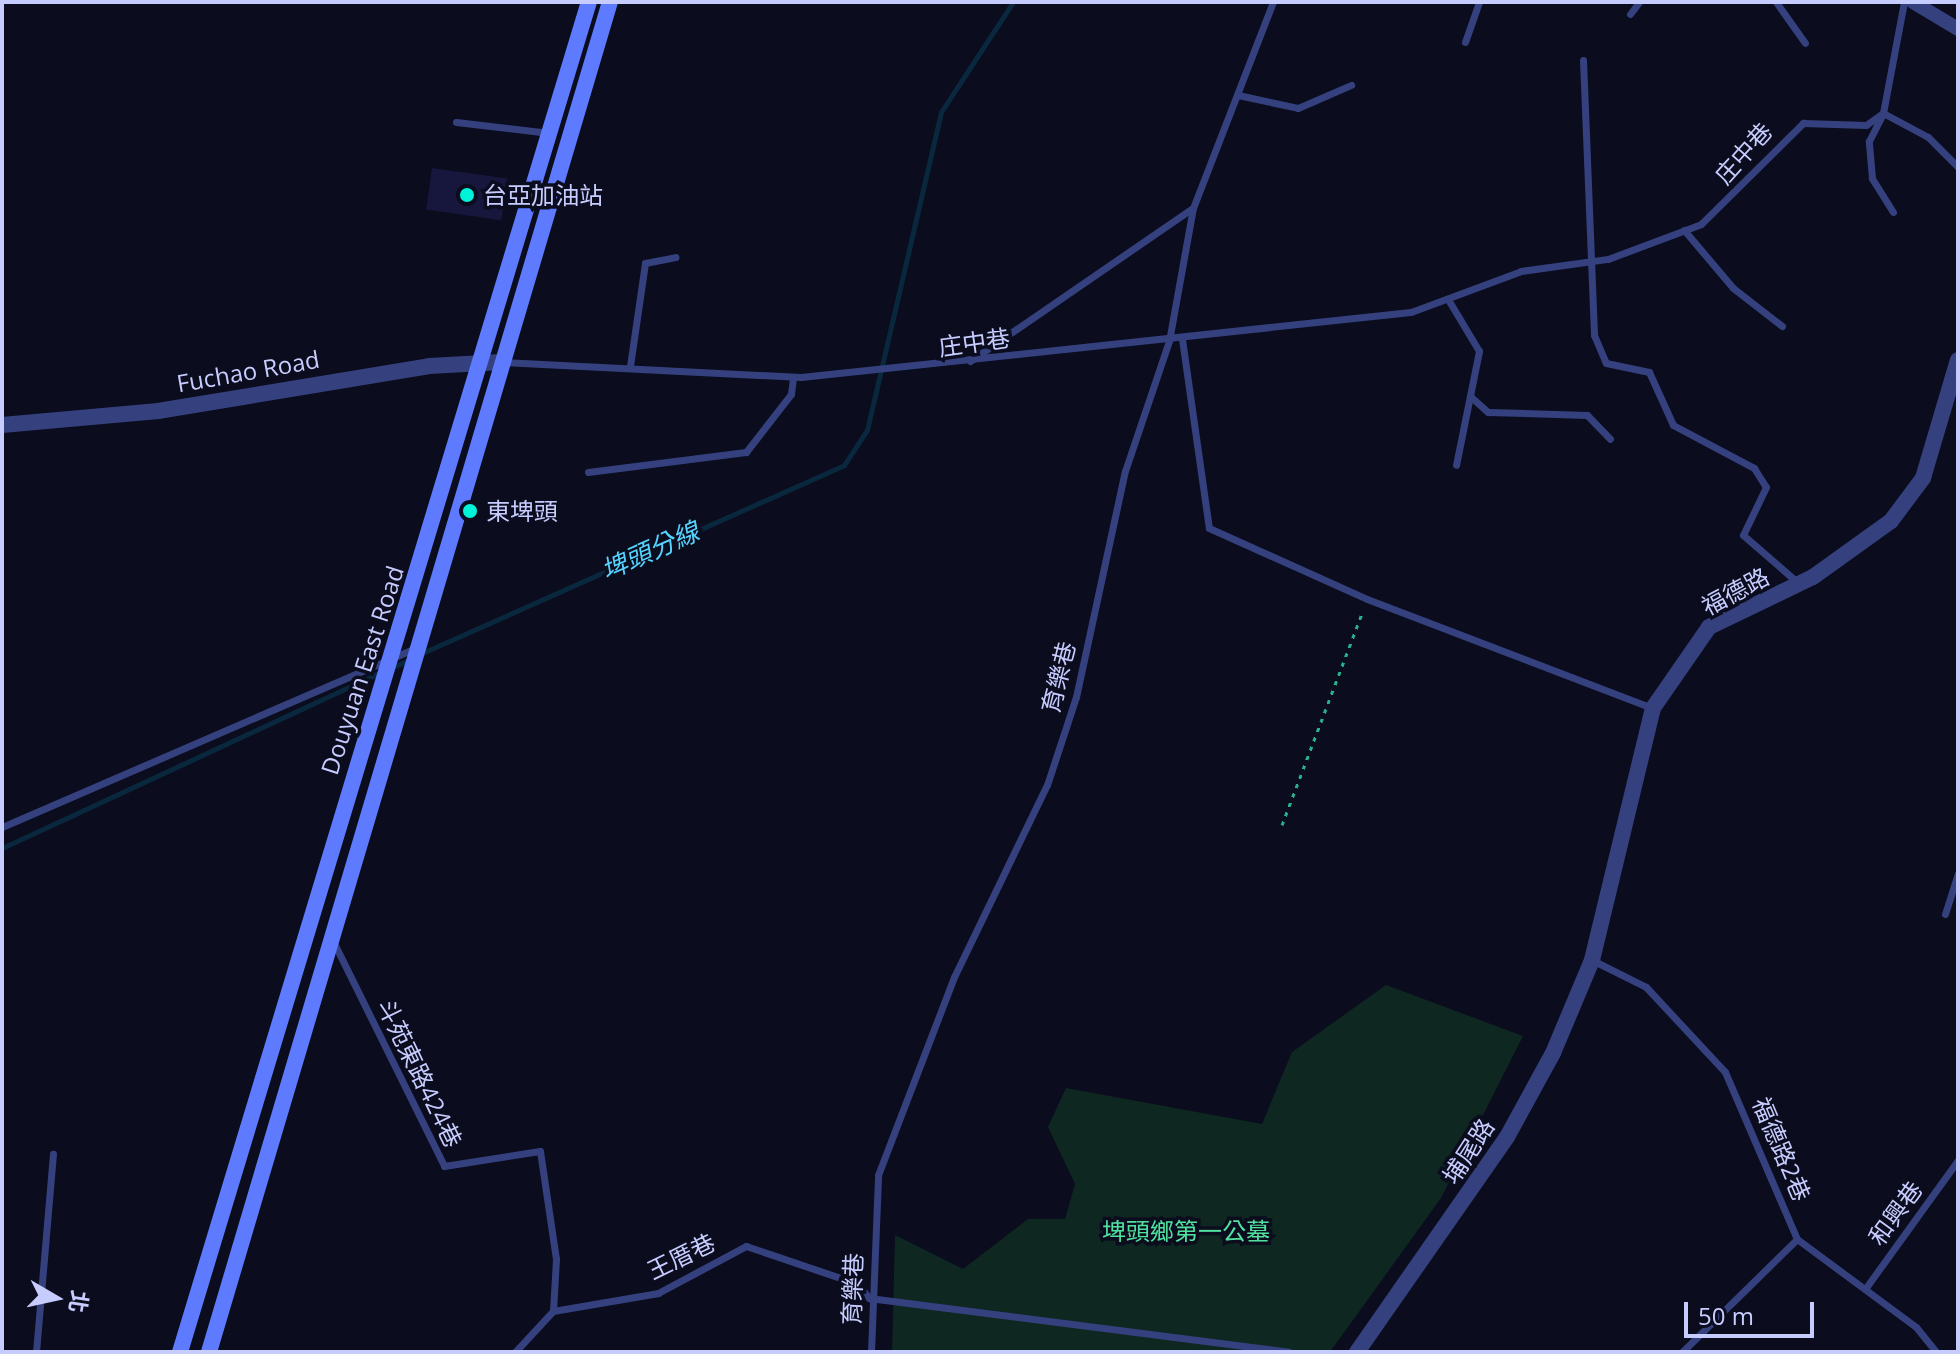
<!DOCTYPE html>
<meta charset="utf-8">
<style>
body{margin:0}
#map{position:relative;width:1960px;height:1354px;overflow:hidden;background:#0b0c1d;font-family:"Open Sans","Noto Sans TC",sans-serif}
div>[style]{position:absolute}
.green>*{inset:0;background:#0e2721}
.stream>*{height:5px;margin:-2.5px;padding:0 2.5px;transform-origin:2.5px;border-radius:2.5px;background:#09283e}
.building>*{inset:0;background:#17173e;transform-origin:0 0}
.path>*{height:3px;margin-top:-1.5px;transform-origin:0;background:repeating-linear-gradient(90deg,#29b18c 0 4px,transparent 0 10px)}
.service>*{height:7px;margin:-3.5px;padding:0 3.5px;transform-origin:3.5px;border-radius:3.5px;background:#34417e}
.minor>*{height:14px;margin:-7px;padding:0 7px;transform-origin:7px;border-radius:7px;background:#34417e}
.tertiary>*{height:16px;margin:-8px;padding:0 8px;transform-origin:8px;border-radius:8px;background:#34417e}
.secondary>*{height:16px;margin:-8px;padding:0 8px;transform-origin:8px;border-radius:8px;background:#5e7bff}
.dots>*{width:22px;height:22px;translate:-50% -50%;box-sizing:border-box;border:4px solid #0b0c1d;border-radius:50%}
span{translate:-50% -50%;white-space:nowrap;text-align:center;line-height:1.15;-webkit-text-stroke:7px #0b0c1d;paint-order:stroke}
.street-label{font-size:24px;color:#c7ccff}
.poi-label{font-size:24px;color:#c7ccff}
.left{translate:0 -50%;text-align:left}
.park-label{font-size:24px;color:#51e19f}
.water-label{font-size:26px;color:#55d3ff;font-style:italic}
.frame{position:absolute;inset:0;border:4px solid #c7ccff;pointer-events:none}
.north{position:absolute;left:16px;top:1258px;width:80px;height:80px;-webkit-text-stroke:6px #0b0c1d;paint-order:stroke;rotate:99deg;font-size:22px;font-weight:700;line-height:32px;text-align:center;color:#c7ccff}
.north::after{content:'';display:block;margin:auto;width:28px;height:36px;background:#c7ccff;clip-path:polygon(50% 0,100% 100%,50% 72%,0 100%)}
.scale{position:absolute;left:1684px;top:1302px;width:130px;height:36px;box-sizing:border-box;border:4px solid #c7ccff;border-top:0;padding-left:10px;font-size:24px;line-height:28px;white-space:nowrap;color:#c7ccff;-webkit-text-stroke:6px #0b0c1d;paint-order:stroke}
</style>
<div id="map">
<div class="green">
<div style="clip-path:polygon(1386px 985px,1523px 1036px,1441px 1198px,1330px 1352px,892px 1352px,895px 1235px,963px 1269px,1028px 1219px,1065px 1219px,1075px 1184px,1048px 1127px,1066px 1088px,1262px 1124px,1292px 1052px)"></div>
</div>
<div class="stream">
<div style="left:420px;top:654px;width:464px;rotate:-24deg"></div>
<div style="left:844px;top:465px;width:42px;rotate:-56.7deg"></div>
<div style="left:867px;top:430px;width:326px;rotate:-76.9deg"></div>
<div style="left:941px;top:112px;width:131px;rotate:-56.8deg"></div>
<div style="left:391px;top:668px;width:22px;rotate:-24deg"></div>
<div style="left:2px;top:848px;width:419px;rotate:-24.9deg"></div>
</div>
<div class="building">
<div style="left:432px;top:168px;width:76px;height:42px;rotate:8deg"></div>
</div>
<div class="path">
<div style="left:1282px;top:825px;width:229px;rotate:-69.3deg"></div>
</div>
<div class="service">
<div style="left:1776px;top:2px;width:50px;rotate:54.7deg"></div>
<div style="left:1630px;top:14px;width:15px;rotate:-53deg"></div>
<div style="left:1465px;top:42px;width:42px;rotate:-70.7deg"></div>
<div style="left:1583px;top:60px;width:275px;rotate:87.7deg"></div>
<div style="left:1594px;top:335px;width:30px;rotate:67deg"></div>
<div style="left:1606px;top:363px;width:44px;rotate:11.8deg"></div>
<div style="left:1649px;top:372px;width:58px;rotate:65.6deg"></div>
<div style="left:1673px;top:425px;width:92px;rotate:28deg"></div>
<div style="left:1754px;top:468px;width:22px;rotate:58deg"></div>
<div style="left:1766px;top:487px;width:53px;rotate:115.6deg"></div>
<div style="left:1743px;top:535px;width:72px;rotate:41deg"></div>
<div style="left:1238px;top:95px;width:61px;rotate:12.2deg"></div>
<div style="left:1298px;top:108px;width:58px;rotate:-23.5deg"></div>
<div style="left:456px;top:122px;width:94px;rotate:6.7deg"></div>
<div style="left:1893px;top:212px;width:40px;rotate:-122deg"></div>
<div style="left:1872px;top:178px;width:37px;rotate:-95deg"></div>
<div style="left:1869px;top:141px;width:31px;rotate:-63deg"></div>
<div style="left:1883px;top:113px;width:113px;rotate:-79.3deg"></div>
<div style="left:1684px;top:230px;width:76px;rotate:49.8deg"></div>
<div style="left:1733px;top:288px;width:62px;rotate:37.8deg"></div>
<div style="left:1449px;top:301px;width:58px;rotate:59deg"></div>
<div style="left:1479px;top:351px;width:116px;rotate:101.4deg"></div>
<div style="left:1182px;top:339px;width:191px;rotate:81.9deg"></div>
<div style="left:1209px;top:528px;width:173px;rotate:24.2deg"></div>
<div style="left:1367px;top:599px;width:306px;rotate:20.9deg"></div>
<div style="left:970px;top:361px;width:270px;rotate:-34.5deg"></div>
<div style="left:504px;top:362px;width:297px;rotate:2.9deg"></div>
<div style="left:801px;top:377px;width:613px;rotate:-6.08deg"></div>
<div style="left:1411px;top:312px;width:117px;rotate:-20.4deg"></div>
<div style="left:1521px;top:271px;width:88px;rotate:-7.9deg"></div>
<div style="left:1608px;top:259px;width:99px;rotate:-20.6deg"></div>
<div style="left:1701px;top:224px;width:144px;rotate:-44.7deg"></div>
<div style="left:1803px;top:123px;width:63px;rotate:1.8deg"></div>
<div style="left:1866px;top:125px;width:21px;rotate:-35deg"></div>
<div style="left:1883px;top:113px;width:51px;rotate:28.1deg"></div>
<div style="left:1928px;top:137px;width:42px;rotate:45deg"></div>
<div style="left:630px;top:366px;width:104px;rotate:-81.7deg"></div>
<div style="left:645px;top:263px;width:31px;rotate:-11deg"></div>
<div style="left:1470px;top:396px;width:24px;rotate:42deg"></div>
<div style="left:1488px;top:412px;width:99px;rotate:1.7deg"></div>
<div style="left:1587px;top:415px;width:33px;rotate:46deg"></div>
<div style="left:588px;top:472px;width:159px;rotate:-7.2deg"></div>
<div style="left:746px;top:452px;width:73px;rotate:-52.2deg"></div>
<div style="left:791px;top:394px;width:17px;rotate:-83deg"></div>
<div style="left:2px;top:827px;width:450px;rotate:-23.4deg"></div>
<div style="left:1945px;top:914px;width:43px;rotate:-72.4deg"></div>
<div style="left:333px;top:941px;width:251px;rotate:63.7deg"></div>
<div style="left:444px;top:1166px;width:97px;rotate:-8.9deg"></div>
<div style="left:540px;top:1151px;width:109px;rotate:81.6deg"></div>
<div style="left:556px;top:1259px;width:52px;rotate:93.3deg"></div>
<div style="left:1594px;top:961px;width:58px;rotate:26.6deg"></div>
<div style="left:1646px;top:987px;width:116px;rotate:47.1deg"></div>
<div style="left:1725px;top:1072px;width:182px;rotate:66.7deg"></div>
<div style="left:1797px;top:1239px;width:148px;rotate:36.5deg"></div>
<div style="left:1916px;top:1327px;width:32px;rotate:51deg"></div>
<div style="left:1865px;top:1289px;width:159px;rotate:-54.2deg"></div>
<div style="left:36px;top:1352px;width:199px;rotate:-85.1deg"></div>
<div style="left:515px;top:1352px;width:56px;rotate:-47.2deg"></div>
<div style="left:553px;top:1311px;width:107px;rotate:-9.7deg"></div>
<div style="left:658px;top:1293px;width:100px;rotate:-28.1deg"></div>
<div style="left:746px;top:1246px;width:118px;rotate:18.7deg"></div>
<div style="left:858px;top:1284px;width:18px;rotate:52deg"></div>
<div style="left:869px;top:1298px;width:423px;rotate:7.3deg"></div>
<div style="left:871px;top:1352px;width:177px;rotate:-87.7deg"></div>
<div style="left:878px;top:1175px;width:212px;rotate:-69deg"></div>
<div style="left:954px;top:977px;width:213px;rotate:-64.2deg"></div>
<div style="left:1047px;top:785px;width:93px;rotate:-71.8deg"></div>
<div style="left:1076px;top:697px;width:231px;rotate:-77.8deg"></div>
<div style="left:1125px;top:471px;width:137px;rotate:-71.3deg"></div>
<div style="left:1169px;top:341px;width:135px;rotate:-79.8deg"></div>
<div style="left:1193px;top:208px;width:221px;rotate:-68.8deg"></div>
<div style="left:1682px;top:1352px;width:161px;rotate:-44.5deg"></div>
</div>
<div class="minor">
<div style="left:1913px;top:2px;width:52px;rotate:31deg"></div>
</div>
<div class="tertiary">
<div style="left:2px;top:425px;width:157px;rotate:-5.1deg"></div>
<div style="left:158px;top:411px;width:275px;rotate:-9.4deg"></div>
<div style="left:429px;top:366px;width:73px;rotate:-3.1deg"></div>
<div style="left:1357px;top:1352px;width:262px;rotate:-55.1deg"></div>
<div style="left:1507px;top:1137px;width:96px;rotate:-61.3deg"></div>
<div style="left:1553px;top:1053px;width:101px;rotate:-67.2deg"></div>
<div style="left:1592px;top:960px;width:259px;rotate:-76.4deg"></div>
<div style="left:1653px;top:708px;width:98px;rotate:-55.3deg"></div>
<div style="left:1709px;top:627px;width:115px;rotate:-25.7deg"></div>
<div style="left:1813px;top:577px;width:96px;rotate:-35.7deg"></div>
<div style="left:1891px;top:521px;width:54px;rotate:-53.3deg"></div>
<div style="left:1923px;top:478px;width:123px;rotate:-73.5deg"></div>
</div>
<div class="secondary">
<div style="left:180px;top:1352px;width:1411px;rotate:-73.15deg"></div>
<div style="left:209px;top:1352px;width:1408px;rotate:-73.46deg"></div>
</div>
<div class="dots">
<div style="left:467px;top:195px;background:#00f2d8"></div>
<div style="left:470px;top:511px;background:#00f2d8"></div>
</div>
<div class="street-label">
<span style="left:1743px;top:153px;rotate:-48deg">庄中巷</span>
<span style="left:974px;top:342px;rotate:-8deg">庄中巷</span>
<span style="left:248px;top:371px;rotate:-10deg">Fuchao Road</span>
<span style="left:1735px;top:591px;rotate:-28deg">福德路</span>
<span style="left:362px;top:670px;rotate:-72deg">Douyuan East Road</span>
<span style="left:1058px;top:677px;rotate:-76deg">育樂巷</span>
<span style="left:420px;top:1073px;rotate:64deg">斗苑東路424巷</span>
<span style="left:1782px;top:1149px;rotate:67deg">福德路2巷</span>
<span style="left:1468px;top:1151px;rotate:-57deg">埔尾路</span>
<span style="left:1895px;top:1213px;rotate:-54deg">和興巷</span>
<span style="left:681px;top:1256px;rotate:-26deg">王厝巷</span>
<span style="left:852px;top:1289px;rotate:-88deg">育樂巷</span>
</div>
<div class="poi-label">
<span class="left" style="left:483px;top:195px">台亞加油站</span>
<span class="left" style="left:486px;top:511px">東埤頭</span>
</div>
<div class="park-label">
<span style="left:1186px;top:1231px">埤頭鄉第一公墓</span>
</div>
<div class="water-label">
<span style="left:650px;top:551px;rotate:-24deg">埤頭分線</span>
</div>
<div class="frame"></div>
<div class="north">北</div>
<div class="scale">50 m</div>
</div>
